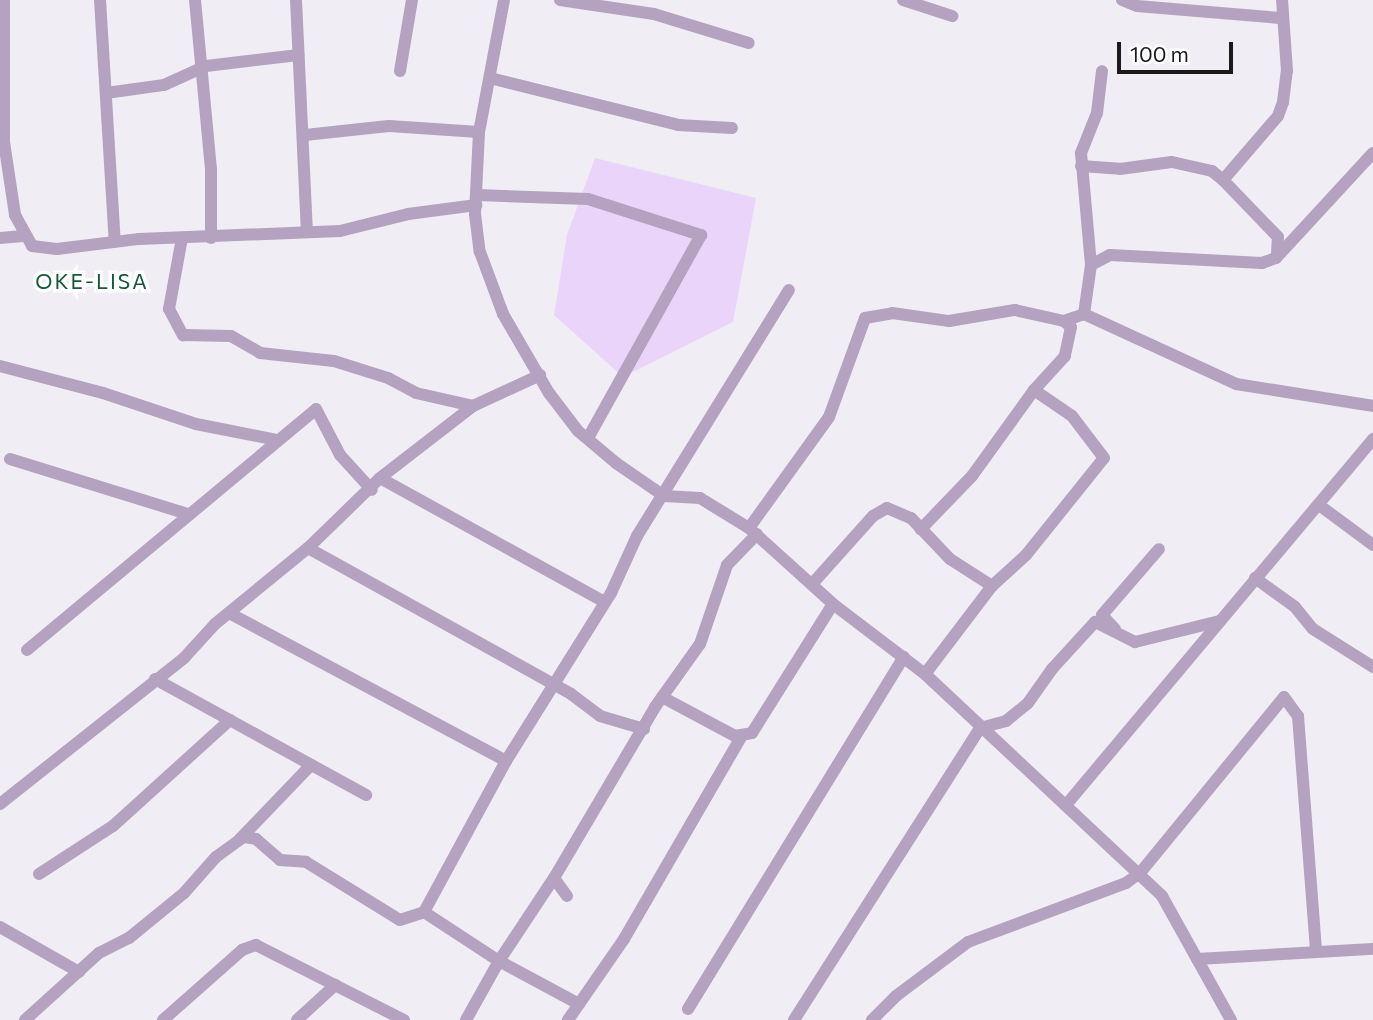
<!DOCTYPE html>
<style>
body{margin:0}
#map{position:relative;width:1373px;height:1020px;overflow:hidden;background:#f1edf4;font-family:Commissioner,sans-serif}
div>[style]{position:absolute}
.green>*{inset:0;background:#ebd4f9}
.minor>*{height:12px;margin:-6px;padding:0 6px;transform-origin:6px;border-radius:6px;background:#b4a2c0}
span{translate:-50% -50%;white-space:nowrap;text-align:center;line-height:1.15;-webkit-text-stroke:7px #fff;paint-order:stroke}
.quarter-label{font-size:21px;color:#17573a;letter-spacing:2px}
.scale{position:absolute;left:1117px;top:42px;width:116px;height:32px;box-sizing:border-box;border:4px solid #1b191c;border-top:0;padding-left:9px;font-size:21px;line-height:24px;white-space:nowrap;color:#1b191c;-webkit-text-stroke:5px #fff;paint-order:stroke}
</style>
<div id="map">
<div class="green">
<div style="clip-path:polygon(595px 158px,756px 198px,733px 322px,623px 377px,554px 315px,567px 235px)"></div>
</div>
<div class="minor">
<div style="left:4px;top:0;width:142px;rotate:90deg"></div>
<div style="left:4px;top:142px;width:74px;rotate:81.4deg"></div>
<div style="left:15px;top:215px;width:35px;rotate:61deg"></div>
<div style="left:32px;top:246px;width:25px;rotate:7deg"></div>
<div style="left:57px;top:249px;width:83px;rotate:-7deg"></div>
<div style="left:139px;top:239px;width:201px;rotate:-2.3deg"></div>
<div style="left:340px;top:231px;width:70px;rotate:-14deg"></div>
<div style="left:408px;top:214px;width:69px;rotate:-7.5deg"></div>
<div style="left:100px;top:0;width:242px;rotate:86.5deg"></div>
<div style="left:195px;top:0;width:170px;rotate:84.6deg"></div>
<div style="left:211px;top:169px;width:69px;rotate:90deg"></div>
<div style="left:296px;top:0;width:230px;rotate:87.3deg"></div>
<div style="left:504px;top:0;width:134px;rotate:100.7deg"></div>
<div style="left:479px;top:132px;width:82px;rotate:92.8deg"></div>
<div style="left:475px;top:214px;width:38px;rotate:83deg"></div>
<div style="left:480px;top:252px;width:66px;rotate:69.6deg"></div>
<div style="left:503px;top:314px;width:91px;rotate:59.8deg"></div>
<div style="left:549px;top:393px;width:48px;rotate:52.7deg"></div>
<div style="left:578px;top:431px;width:50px;rotate:40.1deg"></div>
<div style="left:616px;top:463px;width:58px;rotate:34.5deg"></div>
<div style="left:664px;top:496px;width:36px;rotate:3deg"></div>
<div style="left:700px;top:498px;width:57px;rotate:31.5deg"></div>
<div style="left:749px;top:528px;width:113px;rotate:42.1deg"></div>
<div style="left:833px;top:604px;width:116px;rotate:37.3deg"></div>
<div style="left:925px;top:674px;width:325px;rotate:43.1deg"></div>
<div style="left:1162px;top:896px;width:142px;rotate:60.9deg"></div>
<div style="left:560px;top:0;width:95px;rotate:8.5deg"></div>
<div style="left:654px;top:14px;width:99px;rotate:17deg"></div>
<div style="left:903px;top:0;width:52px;rotate:18.1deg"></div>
<div style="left:1122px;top:0;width:16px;rotate:22deg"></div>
<div style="left:1137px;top:6px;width:144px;rotate:4.8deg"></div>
<div style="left:400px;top:71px;width:72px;rotate:-80.4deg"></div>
<div style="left:490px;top:78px;width:194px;rotate:14deg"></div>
<div style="left:678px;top:125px;width:54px;rotate:3.2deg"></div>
<div style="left:106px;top:93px;width:59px;rotate:-7.9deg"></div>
<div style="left:164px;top:85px;width:46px;rotate:-24.3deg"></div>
<div style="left:206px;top:66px;width:93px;rotate:-6.8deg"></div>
<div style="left:305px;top:135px;width:84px;rotate:-6.1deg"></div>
<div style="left:389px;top:126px;width:90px;rotate:3.8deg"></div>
<div style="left:1081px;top:166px;width:39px;rotate:4deg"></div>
<div style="left:1120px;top:169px;width:52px;rotate:-7.7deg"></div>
<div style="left:1172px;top:162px;width:41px;rotate:12.7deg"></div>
<div style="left:1212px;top:171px;width:14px;rotate:39deg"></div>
<div style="left:477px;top:195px;width:111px;rotate:2.1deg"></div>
<div style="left:588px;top:199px;width:119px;rotate:17.7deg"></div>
<div style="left:701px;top:235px;width:232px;rotate:119.1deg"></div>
<div style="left:0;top:238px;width:23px;rotate:-5deg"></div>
<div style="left:182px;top:238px;width:72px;rotate:100.4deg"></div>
<div style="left:169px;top:309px;width:30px;rotate:62deg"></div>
<div style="left:183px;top:335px;width:48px;rotate:1.2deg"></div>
<div style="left:231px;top:336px;width:34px;rotate:30deg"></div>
<div style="left:260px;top:353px;width:74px;rotate:6.2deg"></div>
<div style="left:334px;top:361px;width:57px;rotate:17.5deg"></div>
<div style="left:388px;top:378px;width:32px;rotate:28deg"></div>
<div style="left:416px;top:393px;width:58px;rotate:12.8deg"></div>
<div style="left:1277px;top:254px;width:17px;rotate:-87deg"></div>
<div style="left:1278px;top:237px;width:79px;rotate:-134deg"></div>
<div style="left:1223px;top:180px;width:84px;rotate:-49.3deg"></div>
<div style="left:1278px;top:116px;width:15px;rotate:-70deg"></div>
<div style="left:1283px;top:102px;width:31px;rotate:-83deg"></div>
<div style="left:1287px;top:71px;width:71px;rotate:-94deg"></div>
<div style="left:1091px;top:265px;width:112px;rotate:-95.1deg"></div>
<div style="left:1081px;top:153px;width:43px;rotate:-68.2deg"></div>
<div style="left:1097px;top:113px;width:42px;rotate:-83.2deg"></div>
<div style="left:1084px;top:314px;width:49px;rotate:-81.9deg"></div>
<div style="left:1091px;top:265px;width:21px;rotate:-28deg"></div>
<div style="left:1110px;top:255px;width:152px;rotate:3deg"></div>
<div style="left:1262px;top:263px;width:15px;rotate:-20deg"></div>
<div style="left:1276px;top:258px;width:143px;rotate:-47.3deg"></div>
<div style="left:1064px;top:321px;width:21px;rotate:-19deg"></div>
<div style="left:1084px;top:314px;width:167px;rotate:24.7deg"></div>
<div style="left:1236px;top:384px;width:139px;rotate:9.1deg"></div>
<div style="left:0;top:366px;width:106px;rotate:14.7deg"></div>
<div style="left:103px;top:393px;width:98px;rotate:18.4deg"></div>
<div style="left:196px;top:424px;width:83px;rotate:11.2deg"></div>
<div style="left:10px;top:459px;width:186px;rotate:17.2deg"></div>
<div style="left:380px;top:478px;width:257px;rotate:28.9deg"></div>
<div style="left:1319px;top:505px;width:67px;rotate:36.5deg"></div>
<div style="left:749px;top:528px;width:137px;rotate:-54.2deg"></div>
<div style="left:829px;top:417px;width:105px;rotate:-70deg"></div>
<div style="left:865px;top:318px;width:27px;rotate:-10deg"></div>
<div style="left:892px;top:313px;width:58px;rotate:8deg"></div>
<div style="left:949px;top:321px;width:67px;rotate:-9.5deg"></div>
<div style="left:1015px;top:310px;width:50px;rotate:12.7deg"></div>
<div style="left:1064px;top:321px;width:9px;rotate:41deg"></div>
<div style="left:1071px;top:327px;width:30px;rotate:102deg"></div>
<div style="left:1065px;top:356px;width:46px;rotate:132.4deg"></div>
<div style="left:1034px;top:390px;width:106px;rotate:125.8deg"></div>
<div style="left:972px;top:476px;width:74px;rotate:133.9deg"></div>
<div style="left:308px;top:548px;width:301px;rotate:29deg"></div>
<div style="left:571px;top:694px;width:36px;rotate:37deg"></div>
<div style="left:600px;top:716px;width:46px;rotate:16.5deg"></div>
<div style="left:1255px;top:578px;width:49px;rotate:35.9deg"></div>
<div style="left:1295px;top:607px;width:28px;rotate:51deg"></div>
<div style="left:1313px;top:629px;width:71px;rotate:32.3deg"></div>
<div style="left:813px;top:583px;width:90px;rotate:-48.2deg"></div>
<div style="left:873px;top:516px;width:16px;rotate:-30deg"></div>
<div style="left:887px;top:508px;width:26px;rotate:23deg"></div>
<div style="left:911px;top:518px;width:57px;rotate:46.4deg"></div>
<div style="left:950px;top:559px;width:50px;rotate:32.7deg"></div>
<div style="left:229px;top:613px;width:314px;rotate:28.1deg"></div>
<div style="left:1115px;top:629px;width:19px;rotate:-133deg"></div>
<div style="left:1102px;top:615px;width:87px;rotate:-49.2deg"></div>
<div style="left:27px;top:650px;width:376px;rotate:-39.8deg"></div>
<div style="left:316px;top:409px;width:52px;rotate:62.4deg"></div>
<div style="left:340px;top:455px;width:47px;rotate:47.6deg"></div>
<div style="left:925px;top:674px;width:111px;rotate:-52.7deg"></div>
<div style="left:992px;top:586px;width:46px;rotate:-42.4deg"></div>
<div style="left:1026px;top:555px;width:124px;rotate:-51.2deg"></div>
<div style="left:1104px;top:458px;width:53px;rotate:-127.3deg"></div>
<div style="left:1072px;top:416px;width:46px;rotate:-145.6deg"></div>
<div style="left:155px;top:679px;width:241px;rotate:28.8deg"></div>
<div style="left:662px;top:697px;width:83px;rotate:28.1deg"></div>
<div style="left:735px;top:736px;width:17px;rotate:-10deg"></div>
<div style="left:752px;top:733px;width:152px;rotate:-57.9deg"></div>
<div style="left:0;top:804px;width:235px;rotate:-38.4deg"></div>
<div style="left:184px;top:658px;width:46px;rotate:-47.6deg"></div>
<div style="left:215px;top:624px;width:120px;rotate:-39.3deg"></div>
<div style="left:308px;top:548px;width:100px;rotate:-44.2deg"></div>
<div style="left:380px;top:478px;width:118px;rotate:-37.7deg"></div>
<div style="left:473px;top:406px;width:74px;rotate:-24.8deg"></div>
<div style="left:1066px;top:805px;width:478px;rotate:-50deg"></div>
<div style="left:240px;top:839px;width:103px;rotate:-46.2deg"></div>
<div style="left:39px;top:874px;width:88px;rotate:-33deg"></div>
<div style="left:113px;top:826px;width:158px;rotate:-42.2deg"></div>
<div style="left:567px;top:896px;width:22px;rotate:-126deg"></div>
<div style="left:554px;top:878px;width:199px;rotate:-59.4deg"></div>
<div style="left:655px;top:707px;width:77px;rotate:-54.5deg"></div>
<div style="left:700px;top:644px;width:83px;rotate:-71.1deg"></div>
<div style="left:727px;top:565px;width:43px;rotate:-45.9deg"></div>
<div style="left:424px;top:912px;width:90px;rotate:33.2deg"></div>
<div style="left:499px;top:961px;width:100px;rotate:-56.5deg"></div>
<div style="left:0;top:927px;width:91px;rotate:29.7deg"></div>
<div style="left:1197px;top:959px;width:176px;rotate:-3.3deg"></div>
<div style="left:688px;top:1009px;width:413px;rotate:-58.5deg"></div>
<div style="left:25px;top:1020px;width:100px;rotate:-42.2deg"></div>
<div style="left:99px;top:953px;width:34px;rotate:-27deg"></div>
<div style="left:129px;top:938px;width:71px;rotate:-39.3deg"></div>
<div style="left:184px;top:893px;width:48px;rotate:-48.4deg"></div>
<div style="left:216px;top:857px;width:34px;rotate:-36deg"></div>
<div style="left:244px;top:837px;width:12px;rotate:9deg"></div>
<div style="left:256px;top:839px;width:32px;rotate:41deg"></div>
<div style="left:280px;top:860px;width:26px;rotate:4deg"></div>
<div style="left:306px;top:862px;width:110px;rotate:31.7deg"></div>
<div style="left:400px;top:920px;width:25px;rotate:-18deg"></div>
<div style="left:424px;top:912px;width:172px;rotate:-61.5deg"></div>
<div style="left:506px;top:761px;width:198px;rotate:-58deg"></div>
<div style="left:611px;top:593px;width:63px;rotate:-65.5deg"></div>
<div style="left:637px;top:536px;width:289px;rotate:-58.3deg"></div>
<div style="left:163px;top:1020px;width:106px;rotate:-41.5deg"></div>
<div style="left:242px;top:950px;width:15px;rotate:-20deg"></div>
<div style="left:256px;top:945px;width:166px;rotate:26.9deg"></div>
<div style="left:297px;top:1020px;width:52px;rotate:-42.6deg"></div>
<div style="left:466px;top:1020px;width:68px;rotate:-60.8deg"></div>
<div style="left:499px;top:961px;width:91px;rotate:28.3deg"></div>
<div style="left:568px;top:1020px;width:98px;rotate:-55.3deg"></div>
<div style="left:624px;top:939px;width:233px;rotate:-59.9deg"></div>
<div style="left:794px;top:1020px;width:346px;rotate:-57.5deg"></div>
<div style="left:980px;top:728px;width:27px;rotate:-15deg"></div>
<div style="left:1006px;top:721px;width:28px;rotate:-39deg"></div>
<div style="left:1028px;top:703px;width:42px;rotate:-54.8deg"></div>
<div style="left:1052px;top:669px;width:64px;rotate:-47.5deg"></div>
<div style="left:1095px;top:622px;width:45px;rotate:26.6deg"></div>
<div style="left:1135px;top:642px;width:88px;rotate:-13.9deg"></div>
<div style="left:872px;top:1020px;width:34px;rotate:-45deg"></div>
<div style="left:896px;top:996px;width:90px;rotate:-36.9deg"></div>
<div style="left:968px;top:942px;width:169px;rotate:-20.5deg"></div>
<div style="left:1126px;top:883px;width:17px;rotate:-36deg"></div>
<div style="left:1140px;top:873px;width:227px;rotate:-50.7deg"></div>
<div style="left:1284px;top:697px;width:24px;rotate:54deg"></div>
<div style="left:1298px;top:716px;width:236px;rotate:85.6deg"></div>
</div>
<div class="quarter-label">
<span style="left:92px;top:281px">OKE-LISA</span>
</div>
<div class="scale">100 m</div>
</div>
